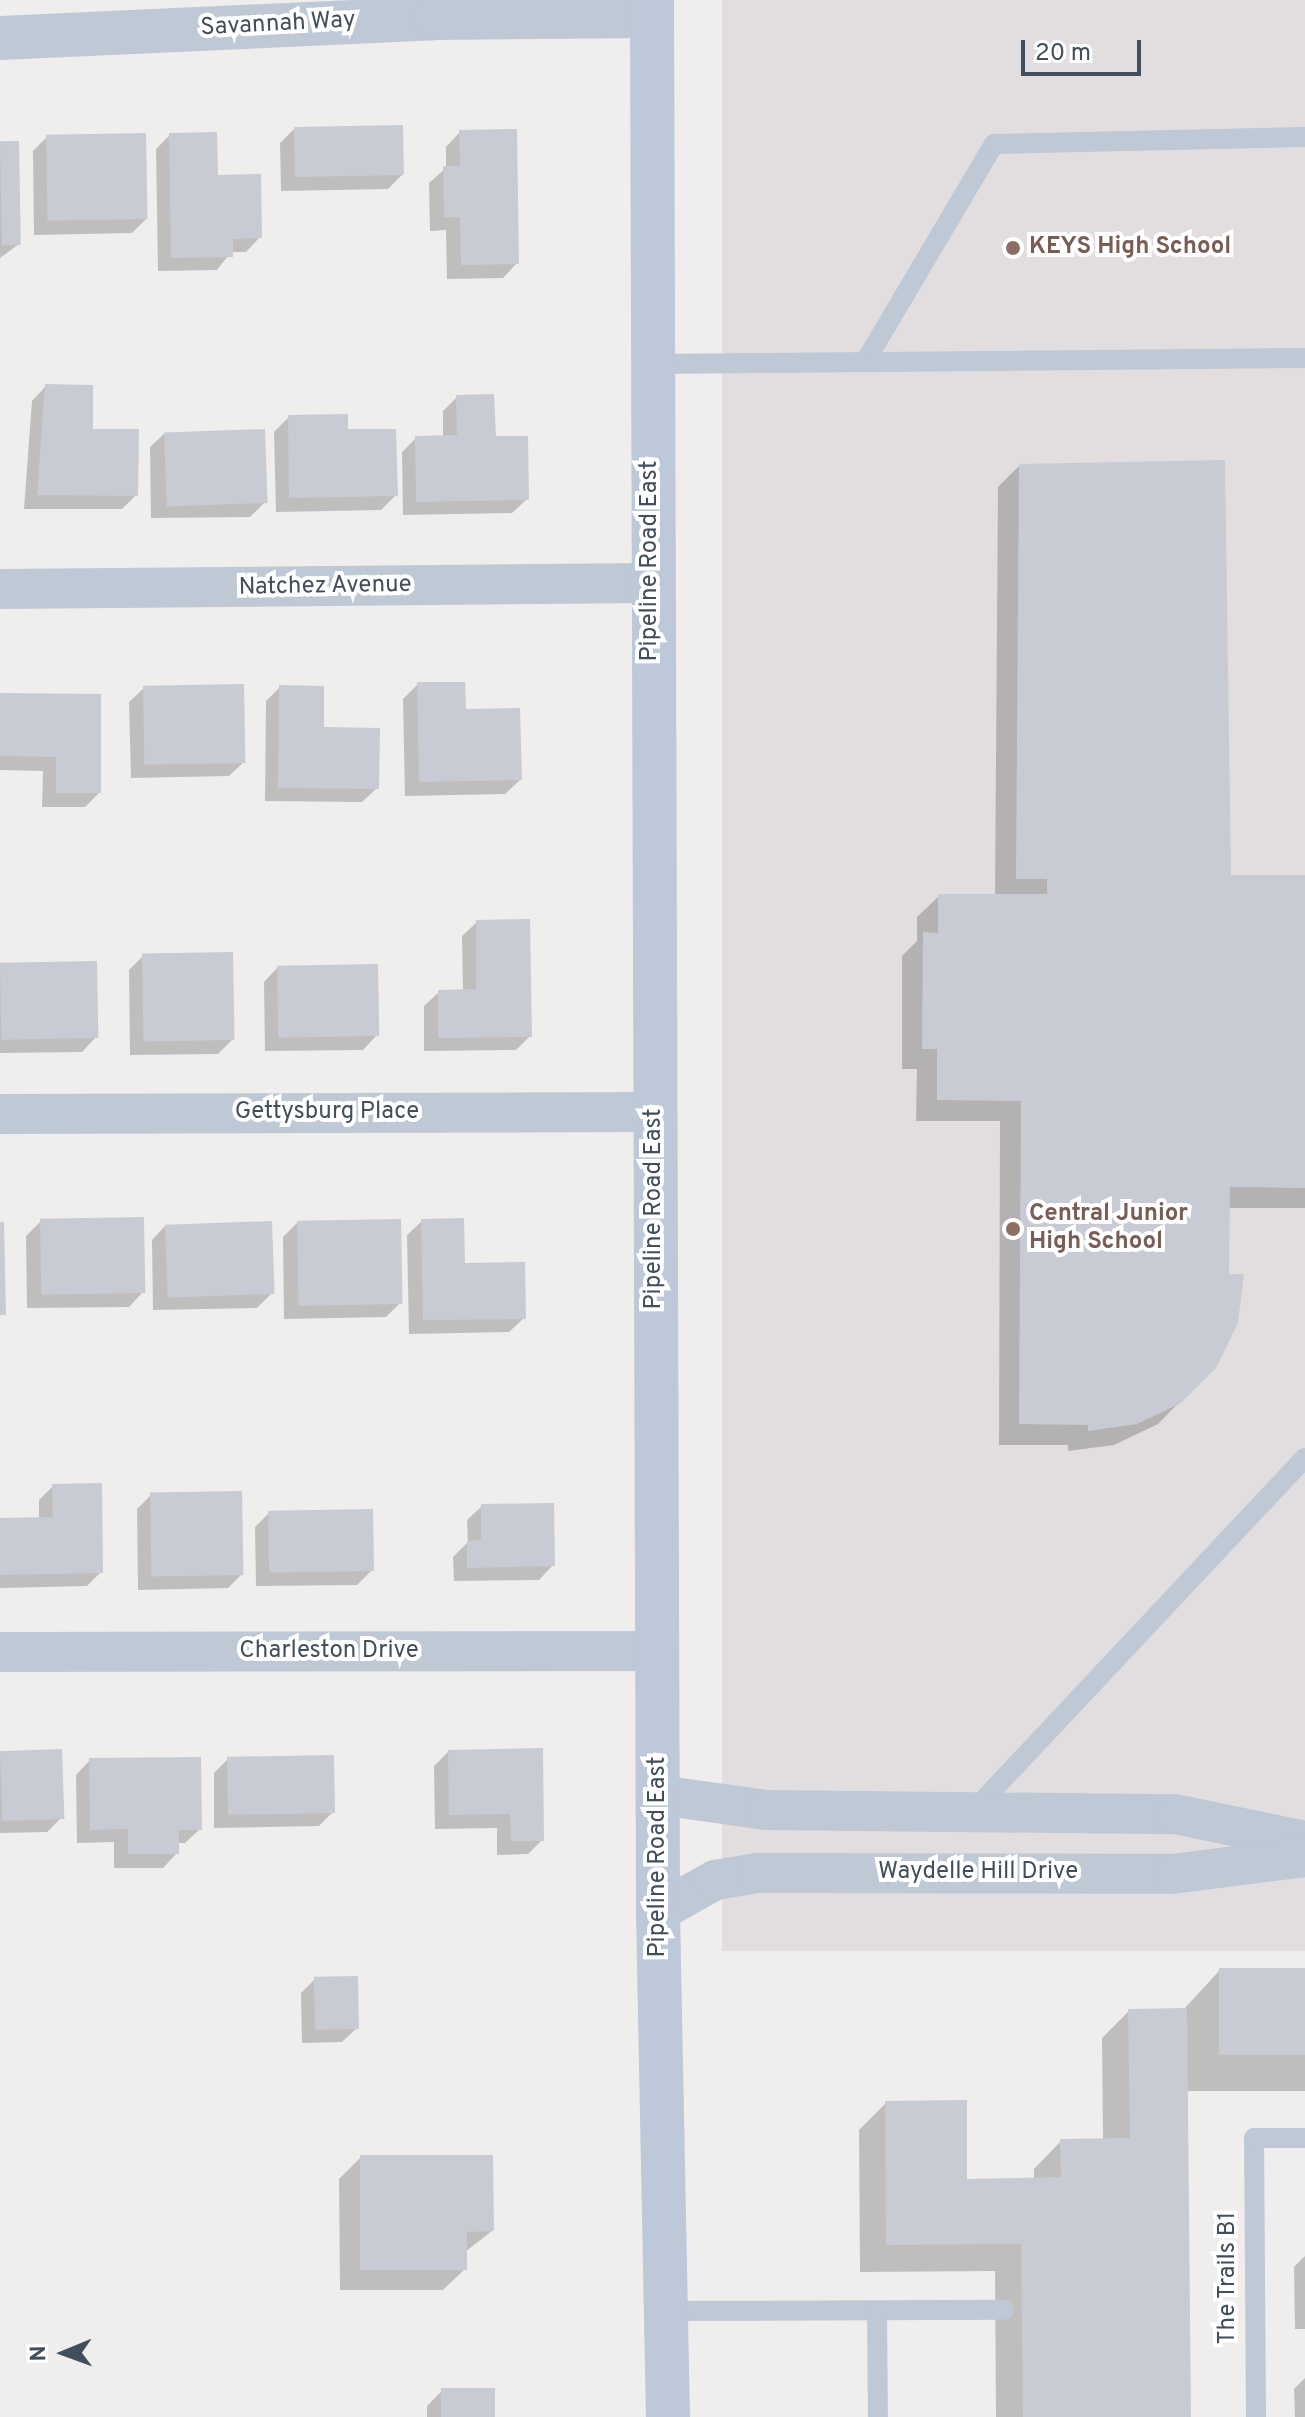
<!DOCTYPE html>
<style>
body{margin:0}
#map{position:relative;width:1305px;height:2417px;overflow:hidden;background:#f0eded;font-family:Overpass,sans-serif}
div>[style]{position:absolute}
.education>*{inset:0;background:#e2dedf;transform-origin:0 0}
.shadow>*{inset:0;background:#0003}
.building>*{inset:0;background:#c8cbd4;transform-origin:0 0}
.service>*{height:20px;margin:-10px;padding:0 10px;transform-origin:10px;border-radius:10px;background:#bfc8d5}
.minor>*{height:40px;margin:-20px;padding:0 20px;transform-origin:20px;border-radius:20px;background:#bfc8d5}
.tertiary>*{height:44px;margin:-22px;padding:0 22px;transform-origin:22px;border-radius:22px;background:#bfc8d5}
.secondary>*{height:44px;margin:-22px;padding:0 22px;transform-origin:22px;border-radius:22px;background:#bdc8d9}
.dots>*{width:22px;height:22px;translate:-50% -50%;box-sizing:border-box;border:4px solid #fff;border-radius:50%}
span{translate:-50% -50%;white-space:nowrap;text-align:center;line-height:1.15;-webkit-text-stroke:8px #fff;paint-order:stroke}
.street-label{font-size:24px;color:#434e5d}
.education-label{font-size:24px;color:#785e54;font-weight:700}
.left{translate:0 -50%;text-align:left}
.north{position:absolute;left:24px;top:2313px;width:80px;height:80px;-webkit-text-stroke:6px #fff;paint-order:stroke;rotate:269deg;font-size:22px;font-weight:700;line-height:32px;text-align:center;color:#434e5d}
.north::after{content:'';display:block;margin:auto;width:28px;height:36px;background:#434e5d;clip-path:polygon(50% 0,100% 100%,50% 72%,0 100%)}
.scale{position:absolute;left:1021px;top:40px;width:120px;height:36px;box-sizing:border-box;border:4px solid #434e5d;border-top:0;padding-left:10px;font-size:24px;line-height:28px;white-space:nowrap;color:#434e5d;-webkit-text-stroke:6px #fff;paint-order:stroke}
</style>
<div id="map">
<div class="education">
<div style="left:722px;top:0;width:583px;height:1951px"></div>
</div>
<div class="shadow">
<div style="clip-path:polygon(294px 129px,402px 175px,388px 189px,281px 191px,280px 143px)"></div>
<div style="clip-path:polygon(460px 132px,517px 263px,503px 278px,447px 279px,446px 230px,430px 231px,429px 183px,446px 168px,446px 147px)"></div>
<div style="clip-path:polygon(170px 135px,216px 177px,260px 237px,246px 252px,231px 252px,217px 270px,158px 271px,156px 149px)"></div>
<div style="clip-path:polygon(47px 137px,146px 219px,132px 233px,34px 235px,33px 151px)"></div>
<div style="clip-path:polygon(0 144px,19px 244px,0 258px)"></div>
<div style="clip-path:polygon(46px 386px,136px 495px,122px 509px,24px 509px,32px 401px)"></div>
<div style="clip-path:polygon(457px 397px,494px 438px,527px 499px,512px 513px,403px 515px,402px 452px,416px 438px,443px 438px,443px 411px)"></div>
<div style="clip-path:polygon(289px 417px,346px 431px,396px 495px,381px 510px,276px 512px,274px 432px)"></div>
<div style="clip-path:polygon(165px 433px,265px 502px,250px 517px,151px 518px,150px 447px)"></div>
<div style="clip-path:polygon(1019px 466px,1229px 877px,1305px 877px,1305px 1208px,1228px 1208px,1215px 1366px,1158px 1424px,1114px 1445px,1068px 1451px,1068px 1445px,999px 1445px,1000px 1121px,916px 1121px,917px 1069px,902px 1069px,902px 956px,917px 941px,917px 917px,939px 896px,995px 896px,998px 487px)"></div>
<div style="clip-path:polygon(418px 684px,464px 711px,520px 780px,505px 794px,405px 796px,403px 699px)"></div>
<div style="clip-path:polygon(280px 687px,377px 788px,362px 802px,265px 801px,266px 701px)"></div>
<div style="clip-path:polygon(144px 688px,244px 762px,229px 776px,131px 778px,129px 702px)"></div>
<div style="clip-path:polygon(0 694px,99px 793px,85px 807px,42px 807px,43px 771px,0 770px)"></div>
<div style="clip-path:polygon(477px 922px,530px 1036px,516px 1050px,424px 1051px,424px 1006px,439px 992px,463px 991px,462px 936px)"></div>
<div style="clip-path:polygon(143px 956px,233px 1039px,218px 1054px,130px 1055px,129px 970px)"></div>
<div style="clip-path:polygon(0 964px,96px 1037px,82px 1052px,0 1053px)"></div>
<div style="clip-path:polygon(278px 967px,377px 1035px,363px 1050px,265px 1051px,264px 982px)"></div>
<div style="clip-path:polygon(41px 1221px,143px 1292px,129px 1307px,27px 1308px,26px 1236px)"></div>
<div style="clip-path:polygon(422px 1221px,463px 1265px,524px 1318px,509px 1332px,409px 1334px,407px 1235px)"></div>
<div style="clip-path:polygon(297px 1223px,400px 1303px,386px 1317px,284px 1319px,283px 1237px)"></div>
<div style="clip-path:polygon(166px 1225px,272px 1293px,257px 1308px,153px 1310px,152px 1240px)"></div>
<div style="clip-path:polygon(53px 1486px,101px 1572px,87px 1586px,0 1588px,0 1520px,39px 1520px,39px 1500px)"></div>
<div style="clip-path:polygon(151px 1495px,242px 1574px,228px 1588px,138px 1590px,137px 1509px)"></div>
<div style="clip-path:polygon(482px 1506px,553px 1565px,539px 1580px,454px 1581px,453px 1557px,468px 1542px,467px 1520px)"></div>
<div style="clip-path:polygon(269px 1513px,372px 1570px,357px 1585px,256px 1586px,255px 1527px)"></div>
<div style="clip-path:polygon(0 1752px,61px 1818px,47px 1832px,0 1833px)"></div>
<div style="clip-path:polygon(448px 1752px,542px 1840px,528px 1854px,497px 1855px,497px 1828px,435px 1829px,434px 1766px)"></div>
<div style="clip-path:polygon(228px 1759px,333px 1812px,319px 1826px,214px 1828px,214px 1773px)"></div>
<div style="clip-path:polygon(90px 1760px,200px 1829px,185px 1843px,177px 1843px,177px 1853px,163px 1868px,114px 1868px,114px 1842px,77px 1843px,76px 1775px)"></div>
<div style="clip-path:polygon(1220px 1970px,1305px 1970px,1305px 2091px,1185px 2091px,1189px 2417px,996px 2417px,995px 2271px,860px 2272px,859px 2130px,886px 2103px,966px 2181px,1034px 2180px,1034px 2169px,1061px 2141px,1103px 2141px,1102px 2038px,1129px 2011px,1183px 2010px)"></div>
<div style="clip-path:polygon(315px 1979px,357px 2028px,342px 2042px,302px 2043px,301px 1993px)"></div>
<div style="clip-path:polygon(361px 2157px,492px 2231px,465px 2252px,465px 2269px,443px 2290px,340px 2290px,339px 2179px)"></div>
<div style="clip-path:polygon(1305px 2256px,1305px 2329px,1295px 2329px,1294px 2267px)"></div>
<div style="clip-path:polygon(1305px 2378px,1305px 2417px,1295px 2417px,1294px 2389px)"></div>
<div style="clip-path:polygon(442px 2391px,493px 2417px,427px 2417px,427px 2406px)"></div>
</div>
<div class="building">
<div style="left:403px;top:125px;width:50px;height:109px;rotate:89deg"></div>
<div style="clip-path:polygon(517px 129px,519px 264px,461px 265px,460px 217px,444px 217px,443px 166px,460px 166px,459px 130px)"></div>
<div style="clip-path:polygon(217px 132px,218px 175px,261px 174px,262px 238px,233px 239px,233px 257px,171px 258px,169px 133px)"></div>
<div style="left:146px;top:133px;width:86px;height:100px;rotate:89deg"></div>
<div style="left:19px;top:141px;width:104px;height:19px;rotate:89deg"></div>
<div style="clip-path:polygon(45px 384px,93px 385px,93px 429px,139px 429px,138px 496px,37px 495px)"></div>
<div style="clip-path:polygon(494px 394px,496px 436px,528px 436px,529px 500px,416px 502px,415px 436px,457px 435px,456px 395px)"></div>
<div style="clip-path:polygon(348px 414px,348px 429px,396px 429px,398px 496px,289px 498px,288px 415px)"></div>
<div style="left:265px;top:429px;width:74px;height:101px;rotate:88deg"></div>
<div style="clip-path:polygon(1225px 460px,1231px 875px,1305px 875px,1305px 1188px,1230px 1187px,1229px 1274px,1244px 1274px,1238px 1323px,1216px 1368px,1181px 1403px,1137px 1424px,1088px 1431px,1088px 1425px,1019px 1424px,1021px 1101px,937px 1100px,937px 1049px,922px 1049px,923px 932px,938px 933px,938px 894px,1047px 894px,1047px 879px,1016px 879px,1019px 464px)"></div>
<div style="clip-path:polygon(417px 682px,465px 682px,466px 709px,520px 708px,522px 780px,419px 782px)"></div>
<div style="left:244px;top:684px;width:79px;height:101px;rotate:89deg"></div>
<div style="clip-path:polygon(279px 685px,324px 686px,324px 727px,380px 728px,379px 789px,278px 788px)"></div>
<div style="clip-path:polygon(0 693px,101px 694px,101px 793px,56px 793px,56px 757px,0 756px)"></div>
<div style="clip-path:polygon(530px 919px,532px 1037px,438px 1038px,438px 990px,476px 989px,476px 920px)"></div>
<div style="left:233px;top:952px;width:88px;height:91px;rotate:89deg"></div>
<div style="left:97px;top:961px;width:77px;height:97px;rotate:89deg"></div>
<div style="left:378px;top:964px;width:72px;height:101px;rotate:89deg"></div>
<div style="left:144px;top:1217px;width:76px;height:104px;rotate:89deg"></div>
<div style="clip-path:polygon(464px 1218px,465px 1263px,525px 1262px,526px 1319px,423px 1320px,421px 1219px)"></div>
<div style="left:401px;top:1219px;width:85px;height:104px;rotate:89deg"></div>
<div style="left:272px;top:1221px;width:73px;height:107px;rotate:88deg"></div>
<div style="clip-path:polygon(0 1222px,4px 1222px,6px 1315px,0 1315px)"></div>
<div style="clip-path:polygon(102px 1483px,103px 1573px,0 1575px,0 1518px,53px 1517px,52px 1484px)"></div>
<div style="left:242px;top:1491px;width:84px;height:92px;rotate:89deg"></div>
<div style="clip-path:polygon(554px 1503px,555px 1566px,467px 1568px,467px 1541px,481px 1540px,481px 1504px)"></div>
<div style="left:373px;top:1509px;width:62px;height:105px;rotate:89deg"></div>
<div style="clip-path:polygon(543px 1748px,544px 1841px,511px 1841px,510px 1814px,449px 1815px,448px 1750px)"></div>
<div style="left:62px;top:1749px;width:70px;height:62px;rotate:88deg"></div>
<div style="left:334px;top:1755px;width:58px;height:107px;rotate:89deg"></div>
<div style="clip-path:polygon(201px 1757px,202px 1830px,179px 1830px,179px 1854px,128px 1854px,128px 1829px,90px 1830px,89px 1758px)"></div>
<div style="left:1219px;top:1968px;width:86px;height:87px"></div>
<div style="left:358px;top:1976px;width:53px;height:44px;rotate:89deg"></div>
<div style="clip-path:polygon(1187px 2008px,1191px 2417px,1023px 2417px,1021px 2244px,886px 2245px,885px 2101px,967px 2100px,967px 2179px,1061px 2177px,1060px 2139px,1130px 2138px,1128px 2009px)"></div>
<div style="clip-path:polygon(360px 2155px,493px 2155px,494px 2231px,467px 2232px,467px 2270px,360px 2270px)"></div>
<div style="left:495px;top:2388px;width:29px;height:54px;rotate:90deg"></div>
</div>
<div class="service">
<div style="left:865px;top:362px;width:253px;rotate:-59.4deg"></div>
<div style="left:994px;top:144px;width:311px;rotate:-1.3deg"></div>
<div style="left:650px;top:364px;width:655px;rotate:-0.52deg"></div>
<div style="left:974px;top:1810px;width:483px;rotate:-46.8deg"></div>
<div style="left:666px;top:2311px;width:338px;rotate:-0.2deg"></div>
<div style="left:877px;top:2311px;width:106px;rotate:89.5deg"></div>
<div style="left:1256px;top:2417px;width:279px;rotate:-90.4deg"></div>
<div style="left:1254px;top:2138px;width:51px"></div>
</div>
<div class="minor">
<div style="left:0;top:589px;width:651px;rotate:-0.53deg"></div>
<div style="left:0;top:1114px;width:655px;rotate:-0.17deg"></div>
<div style="left:0;top:1652px;width:658px;rotate:-0.09deg"></div>
<div style="left:659px;top:1795px;width:108px;rotate:8deg"></div>
<div style="left:766px;top:1810px;width:409px;rotate:0.6deg"></div>
<div style="left:1175px;top:1814px;width:133px;rotate:11.7deg"></div>
<div style="left:658px;top:1912px;width:65px;rotate:-29.3deg"></div>
<div style="left:715px;top:1880px;width:43px;rotate:-9.5deg"></div>
<div style="left:757px;top:1873px;width:415px;rotate:0.1deg"></div>
<div style="left:1172px;top:1874px;width:134px;rotate:-7.3deg"></div>
</div>
<div class="tertiary">
<div style="left:0;top:38px;width:435px;rotate:-2.6deg"></div>
<div style="left:435px;top:18px;width:217px;rotate:-0.5deg"></div>
</div>
<div class="secondary">
<div style="left:652px;top:0;width:1912px;rotate:89.82deg"></div>
<div style="left:658px;top:1912px;width:505px;rotate:88.87deg"></div>
</div>
<div class="dots">
<div style="left:1013px;top:248px;background:#8d6e63"></div>
<div style="left:1013px;top:1229px;background:#8d6e63"></div>
</div>
<div class="street-label">
<span style="left:278px;top:25px;rotate:-3deg">Savannah Way</span>
<span style="left:651px;top:561px;rotate:-90deg">Pipeline Road East</span>
<span style="left:325px;top:587px;rotate:-1deg">Natchez Avenue</span>
<span style="left:327px;top:1113px">Gettysburg Place</span>
<span style="left:655px;top:1209px;rotate:-90deg">Pipeline Road East</span>
<span style="left:329px;top:1652px">Charleston Drive</span>
<span style="left:659px;top:1857px;rotate:-90deg">Pipeline Road East</span>
<span style="left:978px;top:1873px">Waydelle Hill Drive</span>
<span style="left:1229px;top:2278px;rotate:-90deg">The Trails B1</span>
</div>
<div class="education-label">
<span class="left" style="left:1029px;top:248px">KEYS High School</span>
<span class="left" style="left:1029px;top:1229px">Central Junior<br>High School</span>
</div>
<div class="north">N</div>
<div class="scale">20 m</div>
</div>
